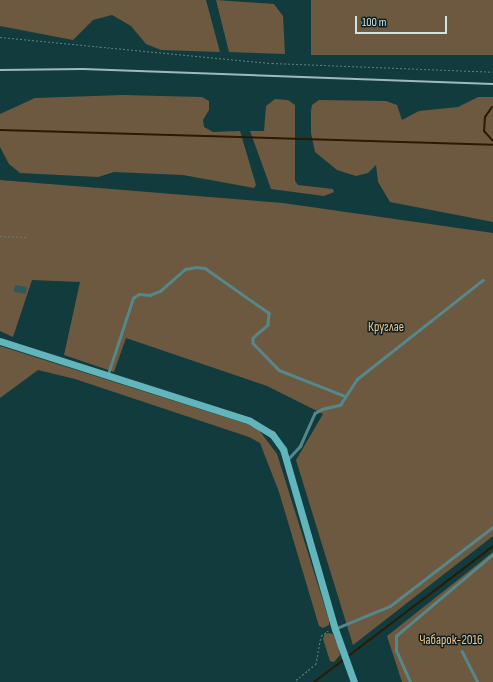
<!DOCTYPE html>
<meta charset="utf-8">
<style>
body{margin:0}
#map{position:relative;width:493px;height:682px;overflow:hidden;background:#123b3e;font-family:"Sofia Sans Condensed",sans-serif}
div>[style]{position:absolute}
.green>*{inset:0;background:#6c593f;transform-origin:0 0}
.stream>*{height:2px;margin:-1px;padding:0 1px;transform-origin:1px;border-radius:1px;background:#2b1a01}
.building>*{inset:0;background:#31585b;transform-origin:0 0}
.path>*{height:1px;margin-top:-0.5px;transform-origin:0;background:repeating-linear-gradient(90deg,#5e7f81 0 2px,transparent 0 4px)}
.lane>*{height:2.5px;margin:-1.25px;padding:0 1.25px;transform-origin:1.25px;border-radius:1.25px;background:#55878b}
.secondary>*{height:7px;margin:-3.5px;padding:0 3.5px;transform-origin:3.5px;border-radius:3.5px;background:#62b5bb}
.rail>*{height:2px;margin:-1px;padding:0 1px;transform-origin:1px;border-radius:1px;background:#a0babc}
span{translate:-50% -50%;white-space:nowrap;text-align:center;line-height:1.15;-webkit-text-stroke:3px #0f1f21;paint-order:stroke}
.park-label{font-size:13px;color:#efc389}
.scale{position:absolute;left:355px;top:16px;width:92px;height:18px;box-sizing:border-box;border:2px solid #cee3e4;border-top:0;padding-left:5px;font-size:12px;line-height:14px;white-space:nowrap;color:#cee3e4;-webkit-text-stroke:3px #0f1f21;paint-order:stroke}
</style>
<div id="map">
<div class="green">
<div style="clip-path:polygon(0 0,206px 0,220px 52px,161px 50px,146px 44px,131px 26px,112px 15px,93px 20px,73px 40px,0 26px)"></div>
<div style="clip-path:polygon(216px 0,274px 4px,283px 16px,285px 54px,229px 52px)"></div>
<div style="left:311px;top:0;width:182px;height:55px"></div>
<div style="clip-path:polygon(122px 95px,202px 97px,209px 101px,209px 110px,203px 120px,204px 127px,213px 132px,240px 131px,256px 185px,254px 188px,183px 175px,114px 172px,98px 177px,20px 173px,9px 164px,0 147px,0 114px,35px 98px)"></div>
<div style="clip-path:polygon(478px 97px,493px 97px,493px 222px,390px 202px,378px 182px,376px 165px,368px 173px,356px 176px,337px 170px,315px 152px,311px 133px,311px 111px,312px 105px,319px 100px,386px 101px,397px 105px,402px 120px,419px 111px,458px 107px)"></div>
<div style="clip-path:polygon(275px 99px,288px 100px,295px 105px,295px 181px,298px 185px,333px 189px,334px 192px,324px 196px,271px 189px,250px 131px,264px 131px,266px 106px)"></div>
<div style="clip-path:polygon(0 180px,283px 203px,493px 233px,493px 536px,353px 645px,296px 460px,323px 414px,267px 386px,126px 338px,114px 372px,64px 355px,80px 282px,32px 280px,13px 337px,0 331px)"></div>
<div style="clip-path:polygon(0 346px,247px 424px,259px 430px,277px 454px,329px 620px,329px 625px,323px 628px,319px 626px,279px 492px,260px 443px,249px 437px,75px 379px,38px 370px,0 398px)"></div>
<div style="clip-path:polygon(493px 552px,493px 682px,402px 682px,387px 636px)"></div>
<div style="clip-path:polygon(329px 633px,333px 634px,339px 648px,340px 655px,334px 662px,330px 661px,323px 639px,325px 634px)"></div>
</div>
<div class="stream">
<div style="left:492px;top:107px;width:12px;rotate:125deg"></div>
<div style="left:485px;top:117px;width:14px;rotate:94deg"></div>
<div style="left:484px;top:131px;width:13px;rotate:48deg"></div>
<div style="left:0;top:130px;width:493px;rotate:1.7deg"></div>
<div style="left:347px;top:657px;width:183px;rotate:-37.2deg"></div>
<div style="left:314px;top:682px;width:36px;rotate:-37deg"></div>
</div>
<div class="building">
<div style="left:15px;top:285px;width:12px;height:7px;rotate:9deg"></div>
</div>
<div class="path">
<div style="left:0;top:37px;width:273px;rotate:5.5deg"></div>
<div style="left:272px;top:63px;width:221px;rotate:2.3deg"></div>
<div style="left:0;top:236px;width:27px;rotate:2deg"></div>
<div style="left:296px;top:680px;width:26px;rotate:-39deg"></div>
<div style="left:316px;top:664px;width:28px;rotate:-80deg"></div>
<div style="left:321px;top:636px;width:9px;rotate:-36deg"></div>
</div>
<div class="lane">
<div style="left:108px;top:374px;width:80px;rotate:-71.8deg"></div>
<div style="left:133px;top:298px;width:7px;rotate:-34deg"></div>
<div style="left:139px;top:294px;width:11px;rotate:5deg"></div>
<div style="left:150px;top:295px;width:11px;rotate:-22deg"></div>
<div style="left:160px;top:291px;width:33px;rotate:-41deg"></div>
<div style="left:185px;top:269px;width:11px;rotate:-10deg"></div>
<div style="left:196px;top:267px;width:9px;rotate:6deg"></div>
<div style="left:205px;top:268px;width:78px;rotate:35.1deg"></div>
<div style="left:269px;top:313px;width:12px;rotate:95deg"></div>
<div style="left:268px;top:325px;width:20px;rotate:139deg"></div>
<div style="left:253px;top:338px;width:5px;rotate:90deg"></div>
<div style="left:253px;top:343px;width:37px;rotate:46deg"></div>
<div style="left:279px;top:370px;width:71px;rotate:21.5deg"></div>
<div style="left:288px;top:459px;width:18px;rotate:-47deg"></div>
<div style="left:300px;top:446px;width:36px;rotate:-66deg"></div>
<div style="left:315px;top:413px;width:8px;rotate:-30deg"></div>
<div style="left:322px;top:409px;width:18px;rotate:-13deg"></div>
<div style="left:340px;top:405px;width:31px;rotate:-57deg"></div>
<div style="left:357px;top:379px;width:160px;rotate:-38.2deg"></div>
<div style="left:337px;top:628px;width:57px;rotate:-22.5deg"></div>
<div style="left:390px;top:606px;width:130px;rotate:-37.5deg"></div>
<div style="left:462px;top:651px;width:35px;rotate:63deg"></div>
<div style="left:410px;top:682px;width:34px;rotate:-114deg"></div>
<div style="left:396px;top:651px;width:15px;rotate:-90deg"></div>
<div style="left:396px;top:636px;width:127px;rotate:-40.2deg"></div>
</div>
<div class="secondary">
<div style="left:0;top:341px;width:262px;rotate:17.7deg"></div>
<div style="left:250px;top:421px;width:26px;rotate:31deg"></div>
<div style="left:272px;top:434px;width:19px;rotate:54deg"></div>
<div style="left:283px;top:449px;width:187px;rotate:73.9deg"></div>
<div style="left:335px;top:629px;width:56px;rotate:70.3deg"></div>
</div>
<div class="rail">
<div style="left:0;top:70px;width:83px;rotate:-0.7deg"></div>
<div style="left:83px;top:69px;width:410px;rotate:2.1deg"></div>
</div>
<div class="park-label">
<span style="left:386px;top:327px">Круглае</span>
<span style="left:451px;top:640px">Чабарок-2016</span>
</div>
<div class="scale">100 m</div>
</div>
